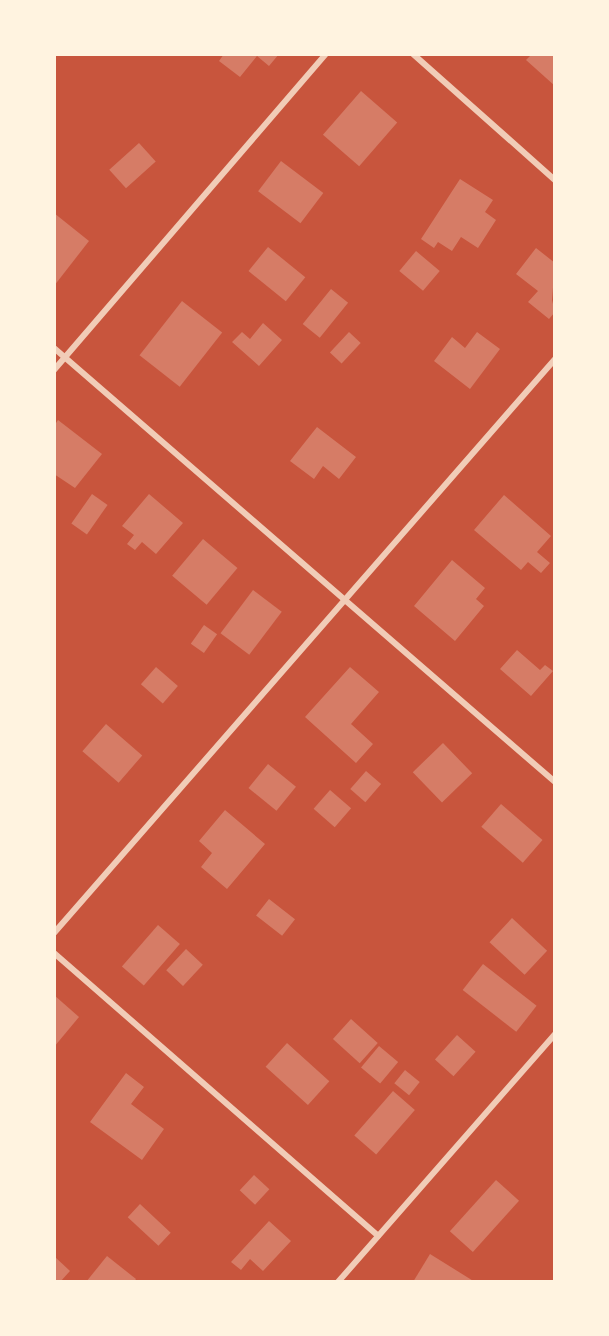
<!DOCTYPE html>
<style>
body{margin:0}
#map{position:relative;width:609px;height:1336px;overflow:hidden;background:#c8553d;font-family:"Archivo Narrow",sans-serif}
div>[style]{position:absolute}
.building>*{inset:0;background:#d67c66;transform-origin:0 0}
.minor>*{height:6px;margin:-3px;padding:0 3px;transform-origin:3px;border-radius:3px;background:#f1ccb7}
span{translate:-50% -50%;white-space:nowrap;text-align:center;line-height:1.15;-webkit-text-stroke:5px #fff3e0;paint-order:stroke}
.frame{position:absolute;inset:0;border:56px solid #fff3e0;pointer-events:none}
</style>
<div id="map">
<div class="building">
<div style="clip-path:polygon(224px 54px,279px 54px,269px 66px,257px 56px,240px 77px,219px 61px)"></div>
<div style="clip-path:polygon(532px 54px,555px 54px,555px 86px,526px 60px)"></div>
<div style="left:361px;top:91px;width:48px;height:58px;rotate:41deg"></div>
<div style="left:139px;top:143px;width:25px;height:40px;rotate:48deg"></div>
<div style="left:281px;top:161px;width:53px;height:38px;rotate:37deg"></div>
<div style="clip-path:polygon(460px 179px,493px 200px,485px 212px,496px 220px,478px 248px,461px 237px,452px 251px,438px 242px,434px 248px,421px 239px)"></div>
<div style="clip-path:polygon(54px 213px,89px 241px,54px 286px)"></div>
<div style="left:268px;top:247px;width:48px;height:31px;rotate:39deg"></div>
<div style="clip-path:polygon(536px 248px,555px 263px,552px 300px,555px 312px,549px 319px,528px 302px,538px 291px,516px 274px)"></div>
<div style="left:416px;top:251px;width:31px;height:26px;rotate:40deg"></div>
<div style="left:331px;top:289px;width:22px;height:45px;rotate:39deg"></div>
<div style="left:182px;top:301px;width:51px;height:69px;rotate:38deg"></div>
<div style="clip-path:polygon(263px 323px,282px 340px,259px 366px,232px 342px,242px 332px,250px 339px)"></div>
<div style="left:349px;top:332px;width:16px;height:28px;rotate:43deg"></div>
<div style="clip-path:polygon(477px 332px,500px 349px,470px 389px,434px 361px,452px 337px,465px 348px)"></div>
<div style="clip-path:polygon(58px 420px,102px 454px,75px 488px,54px 474px,54px 426px)"></div>
<div style="clip-path:polygon(317px 427px,356px 457px,339px 479px,323px 466px,314px 479px,290px 461px)"></div>
<div style="left:92px;top:494px;width:19px;height:36px;rotate:35deg"></div>
<div style="clip-path:polygon(149px 494px,183px 523px,156px 554px,142px 542px,135px 550px,127px 544px,134px 535px,122px 526px)"></div>
<div style="clip-path:polygon(504px 495px,551px 536px,537px 552px,550px 563px,541px 573px,528px 562px,521px 570px,474px 530px)"></div>
<div style="left:203px;top:539px;width:45px;height:48px;rotate:40deg"></div>
<div style="clip-path:polygon(452px 560px,485px 588px,476px 599px,484px 606px,455px 641px,414px 606px)"></div>
<div style="left:253px;top:590px;width:36px;height:54px;rotate:37deg"></div>
<div style="left:204px;top:625px;width:16px;height:23px;rotate:35deg"></div>
<div style="clip-path:polygon(517px 650px,540px 670px,545px 665px,553px 671px,531px 696px,500px 669px)"></div>
<div style="left:156px;top:667px;width:29px;height:23px;rotate:41deg"></div>
<div style="clip-path:polygon(350px 667px,379px 692px,351px 724px,373px 744px,356px 763px,305px 717px)"></div>
<div style="left:106px;top:724px;width:48px;height:36px;rotate:41deg"></div>
<div style="left:443px;top:743px;width:42px;height:42px;rotate:46deg"></div>
<div style="left:268px;top:764px;width:36px;height:31px;rotate:39deg"></div>
<div style="left:366px;top:771px;width:20px;height:24px;rotate:41deg"></div>
<div style="left:330px;top:790px;width:28px;height:25px;rotate:41deg"></div>
<div style="left:501px;top:804px;width:55px;height:30px;rotate:41deg"></div>
<div style="clip-path:polygon(225px 810px,265px 844px,227px 889px,201px 867px,212px 853px,199px 841px)"></div>
<div style="left:269px;top:899px;width:33px;height:21px;rotate:38deg"></div>
<div style="left:512px;top:918px;width:48px;height:33px;rotate:43deg"></div>
<div style="left:158px;top:925px;width:29px;height:55px;rotate:41deg"></div>
<div style="left:186px;top:949px;width:23px;height:29px;rotate:43deg"></div>
<div style="left:483px;top:964px;width:68px;height:33px;rotate:38deg"></div>
<div style="clip-path:polygon(54px 995px,79px 1017px,54px 1047px)"></div>
<div style="left:351px;top:1019px;width:36px;height:27px;rotate:42deg"></div>
<div style="left:457px;top:1035px;width:25px;height:33px;rotate:42deg"></div>
<div style="left:287px;top:1043px;width:57px;height:32px;rotate:42deg"></div>
<div style="left:379px;top:1046px;width:25px;height:28px;rotate:40deg"></div>
<div style="left:405px;top:1070px;width:19px;height:17px;rotate:39deg"></div>
<div style="clip-path:polygon(126px 1073px,144px 1087px,131px 1104px,164px 1129px,142px 1160px,90px 1122px)"></div>
<div style="left:393px;top:1091px;width:29px;height:59px;rotate:41deg"></div>
<div style="left:254px;top:1175px;width:21px;height:21px;rotate:43deg"></div>
<div style="left:496px;top:1180px;width:31px;height:69px;rotate:42deg"></div>
<div style="left:140px;top:1204px;width:42px;height:18px;rotate:43deg"></div>
<div style="clip-path:polygon(269px 1221px,291px 1241px,263px 1271px,250px 1259px,241px 1270px,231px 1262px)"></div>
<div style="clip-path:polygon(430px 1254px,475px 1282px,413px 1282px)"></div>
<div style="clip-path:polygon(54px 1256px,70px 1271px,60px 1282px,54px 1282px)"></div>
<div style="clip-path:polygon(107px 1256px,136px 1279px,134px 1282px,86px 1282px)"></div>
</div>
<div class="minor">
<div style="left:413px;top:54px;width:190px;rotate:41.6deg"></div>
<div style="left:54px;top:348px;width:663px;rotate:40.9deg"></div>
<div style="left:54px;top:370px;width:417px;rotate:-49.3deg"></div>
<div style="left:54px;top:933px;width:762px;rotate:-48.88deg"></div>
<div style="left:54px;top:953px;width:430px;rotate:41.1deg"></div>
<div style="left:338px;top:1282px;width:330px;rotate:-48.8deg"></div>
</div>
<div class="frame"></div>
</div>
